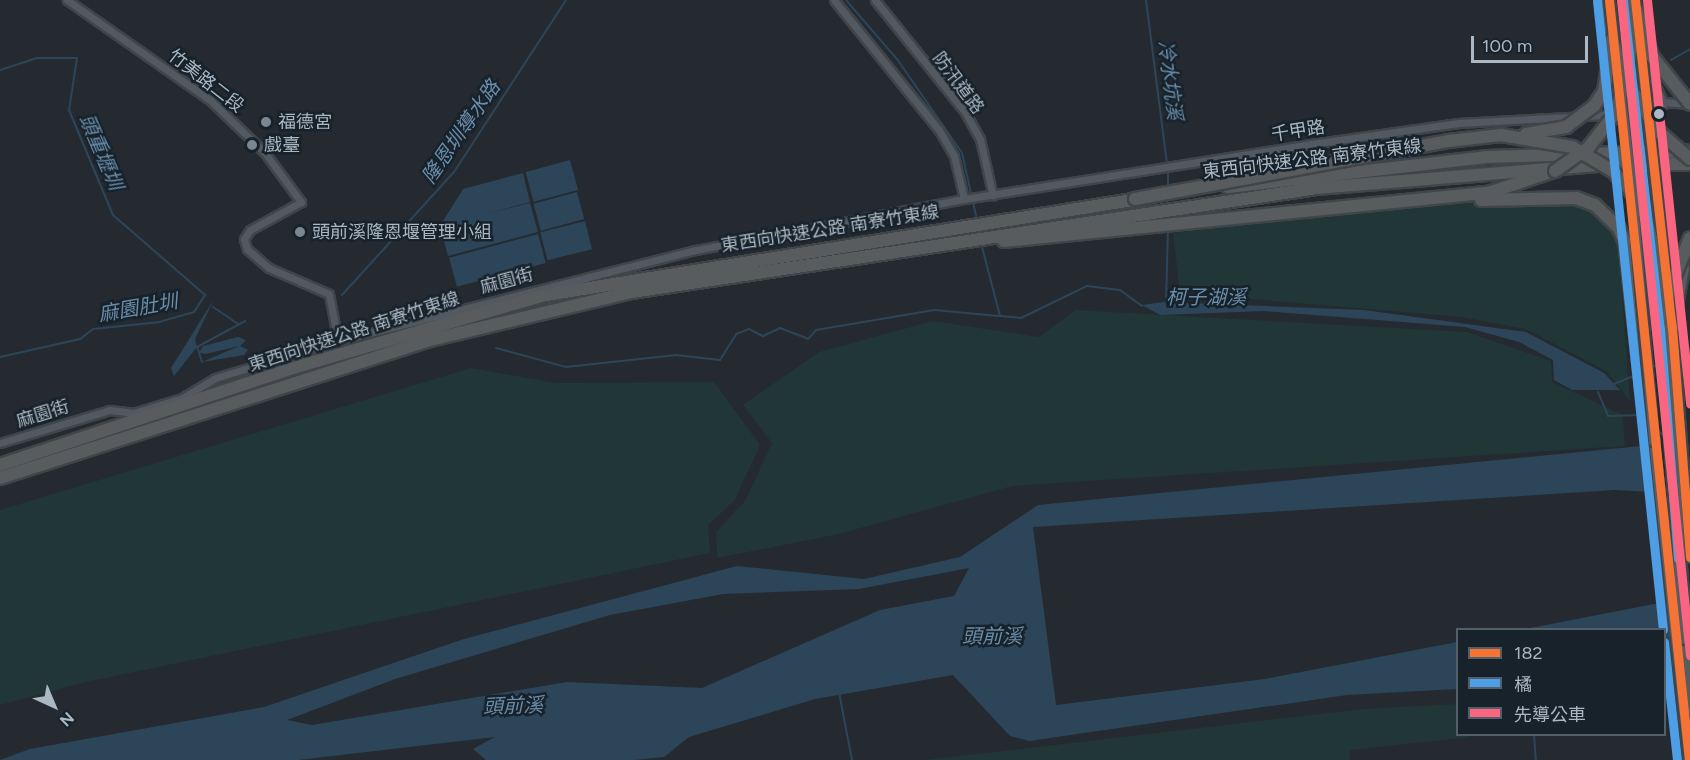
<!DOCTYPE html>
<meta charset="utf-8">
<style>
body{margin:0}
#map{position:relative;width:1690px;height:760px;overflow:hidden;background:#242a30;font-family:Figtree,"Noto Sans TC",sans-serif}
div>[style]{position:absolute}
.green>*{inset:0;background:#213636}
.water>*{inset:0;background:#2d4559;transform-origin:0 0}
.pier>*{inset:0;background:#242a30}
.stream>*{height:2px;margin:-1px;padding:0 1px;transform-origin:1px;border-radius:1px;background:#2d4559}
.roads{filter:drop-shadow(2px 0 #40454a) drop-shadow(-2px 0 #40454a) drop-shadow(0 2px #40454a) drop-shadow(0 -2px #40454a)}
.street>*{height:7px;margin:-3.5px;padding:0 3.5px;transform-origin:3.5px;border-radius:3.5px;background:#525960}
.secondary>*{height:9px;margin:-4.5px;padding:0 4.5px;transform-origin:4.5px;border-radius:4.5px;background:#575d64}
.highway>*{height:12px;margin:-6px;padding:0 6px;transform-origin:6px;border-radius:6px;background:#585c5f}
.bridges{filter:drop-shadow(2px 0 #40454a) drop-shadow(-2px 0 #40454a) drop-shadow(0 2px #40454a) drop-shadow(0 -2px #40454a)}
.secondary-bridge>*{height:9px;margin:-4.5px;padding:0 4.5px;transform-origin:4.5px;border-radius:4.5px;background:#575d64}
.highway-bridge>*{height:12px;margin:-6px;padding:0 6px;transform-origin:6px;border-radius:6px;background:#585c5f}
.bus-1>*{height:9px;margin:-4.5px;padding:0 4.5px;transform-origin:4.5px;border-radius:4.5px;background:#f57335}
.bus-2>*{height:9px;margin:-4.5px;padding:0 4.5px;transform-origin:4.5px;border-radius:4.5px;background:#4d9ee5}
.bus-3>*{height:9px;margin:-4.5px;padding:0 4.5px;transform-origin:4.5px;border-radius:4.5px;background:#fa6682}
.dots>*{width:16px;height:16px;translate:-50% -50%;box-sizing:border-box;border:3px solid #17222b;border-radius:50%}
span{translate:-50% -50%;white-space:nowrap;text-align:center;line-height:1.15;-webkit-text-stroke:5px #17222b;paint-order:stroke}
.street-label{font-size:18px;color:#abb8c4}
.poi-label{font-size:18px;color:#abb8c4}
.left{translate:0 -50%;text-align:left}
.water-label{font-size:20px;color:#698daa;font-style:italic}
.legend{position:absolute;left:1456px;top:628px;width:210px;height:108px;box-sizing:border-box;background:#17222b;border:2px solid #525e68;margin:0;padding:8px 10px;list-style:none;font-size:18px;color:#abb8c4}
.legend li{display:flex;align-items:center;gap:12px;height:30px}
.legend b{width:30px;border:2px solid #525e68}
.north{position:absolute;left:24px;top:676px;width:60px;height:60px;-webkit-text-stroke:4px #17222b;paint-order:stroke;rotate:136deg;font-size:16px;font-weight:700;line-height:24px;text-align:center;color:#abb8c4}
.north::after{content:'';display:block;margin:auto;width:21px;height:27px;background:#abb8c4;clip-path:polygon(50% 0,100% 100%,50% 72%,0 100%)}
.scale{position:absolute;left:1471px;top:36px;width:117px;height:27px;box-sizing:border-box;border:3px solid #abb8c4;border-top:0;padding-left:8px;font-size:18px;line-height:21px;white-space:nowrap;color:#abb8c4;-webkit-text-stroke:4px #17222b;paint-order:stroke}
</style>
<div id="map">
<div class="green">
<div style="clip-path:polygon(1550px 198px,1595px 212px,1618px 240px,1630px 401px,1606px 371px,1526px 329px,1461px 317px,1180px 293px,1173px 233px,1403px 204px)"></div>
<div style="clip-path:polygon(1076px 310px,1467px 332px,1551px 361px,1552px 382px,1623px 415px,1625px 446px,1012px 486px,839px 534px,717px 558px,716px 532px,745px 501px,772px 443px,743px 405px,819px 352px,933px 321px,1039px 337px)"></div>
<div style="clip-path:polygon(471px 368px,556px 383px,714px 382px,760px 445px,734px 501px,708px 525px,710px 553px,86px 682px,0 705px,0 510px)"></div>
<div style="clip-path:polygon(1457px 704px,1458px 734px,1471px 737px,1350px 750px,1349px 760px,925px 760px,1363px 709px)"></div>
</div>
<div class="water">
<div style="left:570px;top:160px;width:31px;height:46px;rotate:75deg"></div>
<div style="clip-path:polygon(523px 173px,530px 202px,486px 214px,530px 203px,538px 232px,448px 256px,440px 226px,463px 189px)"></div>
<div style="left:577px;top:192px;width:28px;height:45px;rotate:75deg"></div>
<div style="left:585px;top:221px;width:29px;height:46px;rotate:76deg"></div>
<div style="left:538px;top:234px;width:30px;height:92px;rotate:75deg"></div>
<div style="clip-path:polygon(214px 299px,195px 339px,197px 347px,174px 376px,171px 368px)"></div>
<div style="clip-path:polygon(1163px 302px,1364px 310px,1526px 332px,1604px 373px,1620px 390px,1572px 390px,1554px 380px,1553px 360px,1519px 342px,1465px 327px,1264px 311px,1160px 315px,1142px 305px)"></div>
<div style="clip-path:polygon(238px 337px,246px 340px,240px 346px,248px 350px,244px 355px,202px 362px,239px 346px,206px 354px,199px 353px,203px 346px)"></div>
<div style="clip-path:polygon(evenodd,1672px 443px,1690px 494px,1615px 490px,1033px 527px,1056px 705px,1265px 679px,1457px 642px,1457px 689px,1347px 695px,1029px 741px,1010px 736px,953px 675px,815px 699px,689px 737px,664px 757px,634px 760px,486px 760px,473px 749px,495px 737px,298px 760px,0 760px,30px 749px,264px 707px,464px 639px,737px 566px,864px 579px,960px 557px,1038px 505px,1672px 443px,969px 568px,954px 596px,880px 610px,702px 688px,567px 682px,312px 725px,287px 720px,395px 679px,610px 615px,723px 594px,859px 589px,969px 568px)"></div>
<div style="clip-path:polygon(1690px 597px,1690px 676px,1665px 677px,1664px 630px,1520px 630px)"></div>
</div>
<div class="pier">
<div style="clip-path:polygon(1672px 440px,1690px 446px,1690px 497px,1656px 495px,1650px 441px)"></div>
</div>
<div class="stream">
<div style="left:846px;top:0;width:78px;rotate:49.2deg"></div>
<div style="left:897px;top:59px;width:114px;rotate:55.3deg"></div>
<div style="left:962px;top:153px;width:69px;rotate:77.4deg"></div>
<div style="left:1146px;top:0;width:164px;rotate:82.7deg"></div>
<div style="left:1671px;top:60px;width:22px;rotate:-30deg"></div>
<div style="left:0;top:70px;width:39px;rotate:-18deg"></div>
<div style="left:37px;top:58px;width:40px"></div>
<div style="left:77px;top:58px;width:53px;rotate:98.7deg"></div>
<div style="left:69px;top:110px;width:114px;rotate:67.3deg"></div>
<div style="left:113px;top:215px;width:122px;rotate:41deg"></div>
<div style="left:205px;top:295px;width:20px;rotate:123deg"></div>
<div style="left:194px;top:312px;width:35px;rotate:164deg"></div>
<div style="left:160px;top:322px;width:67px;rotate:174deg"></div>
<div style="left:93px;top:329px;width:16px;rotate:142deg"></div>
<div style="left:80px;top:339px;width:82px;rotate:167.3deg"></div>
<div style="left:1168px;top:172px;width:16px;rotate:90deg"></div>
<div style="left:981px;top:243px;width:75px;rotate:75.4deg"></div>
<div style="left:1000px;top:316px;width:21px;rotate:5deg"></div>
<div style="left:1021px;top:318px;width:73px;rotate:-25.9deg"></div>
<div style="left:1087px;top:286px;width:33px;rotate:7deg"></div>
<div style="left:1120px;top:290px;width:27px;rotate:36deg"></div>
<div style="left:342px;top:295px;width:166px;rotate:-47.7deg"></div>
<div style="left:454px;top:172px;width:205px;rotate:-56.9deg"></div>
<div style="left:1166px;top:304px;width:75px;rotate:-88.5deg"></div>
<div style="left:213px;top:307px;width:30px;rotate:34deg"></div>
<div style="left:496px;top:348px;width:73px;rotate:15.2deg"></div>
<div style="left:566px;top:367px;width:111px;rotate:-6.2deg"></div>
<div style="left:676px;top:355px;width:44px;rotate:6.5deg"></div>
<div style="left:720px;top:360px;width:31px;rotate:-58deg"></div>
<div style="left:736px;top:334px;width:14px;rotate:-21deg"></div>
<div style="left:749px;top:329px;width:16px;rotate:27deg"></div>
<div style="left:763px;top:336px;width:19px;rotate:-25deg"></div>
<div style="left:780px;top:328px;width:30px;rotate:21deg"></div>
<div style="left:808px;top:339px;width:12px;rotate:-48deg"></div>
<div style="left:816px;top:330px;width:120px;rotate:-9.6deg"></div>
<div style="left:934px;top:310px;width:65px;rotate:5.3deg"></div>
<div style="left:1678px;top:355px;width:13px;rotate:-23deg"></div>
<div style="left:202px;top:362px;width:16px;rotate:-108deg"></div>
<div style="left:197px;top:347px;width:55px;rotate:-28.4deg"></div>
<div style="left:1651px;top:368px;width:12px;rotate:-24deg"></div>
<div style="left:1612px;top:385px;width:25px;rotate:-23deg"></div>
<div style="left:1598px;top:392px;width:26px;rotate:67deg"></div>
<div style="left:1608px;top:416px;width:32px;rotate:-2deg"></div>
<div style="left:1656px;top:429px;width:15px;rotate:42deg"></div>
<div style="left:839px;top:692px;width:69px;rotate:79.2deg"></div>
<div style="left:1534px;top:734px;width:26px;rotate:86deg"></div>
</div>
<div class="roads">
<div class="street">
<div style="left:67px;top:0;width:176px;rotate:35deg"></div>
<div style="left:211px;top:101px;width:75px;rotate:43.9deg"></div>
<div style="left:265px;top:153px;width:61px;rotate:53.7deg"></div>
<div style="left:301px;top:202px;width:58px;rotate:151.2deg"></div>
<div style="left:250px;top:230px;width:11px;rotate:124deg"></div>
<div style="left:244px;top:239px;width:10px;rotate:73deg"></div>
<div style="left:247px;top:249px;width:29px;rotate:41deg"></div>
<div style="left:269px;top:268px;width:65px;rotate:23.4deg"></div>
<div style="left:329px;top:294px;width:48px;rotate:79.2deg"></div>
<div style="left:834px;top:0;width:167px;rotate:51.1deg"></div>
<div style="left:939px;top:130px;width:30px;rotate:60deg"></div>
<div style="left:954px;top:156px;width:44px;rotate:76.9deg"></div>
<div style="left:875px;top:0;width:144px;rotate:51.2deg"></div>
<div style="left:965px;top:112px;width:31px;rotate:61deg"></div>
<div style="left:980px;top:139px;width:58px;rotate:77.2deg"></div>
<div style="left:1603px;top:0;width:45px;rotate:84.9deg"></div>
<div style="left:1636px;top:58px;width:10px;rotate:29deg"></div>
<div style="left:1645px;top:63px;width:11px;rotate:139deg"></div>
<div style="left:1637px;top:70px;width:16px;rotate:166deg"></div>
<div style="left:1621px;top:74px;width:11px;rotate:-153deg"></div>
<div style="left:1611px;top:69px;width:11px;rotate:-49deg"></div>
<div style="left:1618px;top:61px;width:18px;rotate:-9deg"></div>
<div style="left:1645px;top:63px;width:45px;rotate:65.1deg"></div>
<div style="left:1619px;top:107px;width:31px;rotate:-11deg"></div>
<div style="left:1649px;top:101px;width:41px;rotate:4.2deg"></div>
<div style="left:1610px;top:111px;width:40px;rotate:-88.6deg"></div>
<div style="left:0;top:443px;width:115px;rotate:-16.7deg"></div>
<div style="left:110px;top:410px;width:23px;rotate:7deg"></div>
<div style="left:133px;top:413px;width:51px;rotate:-17deg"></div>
<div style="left:182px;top:398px;width:39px;rotate:-31deg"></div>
<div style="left:215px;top:378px;width:128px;rotate:-16.7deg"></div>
<div style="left:338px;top:341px;width:369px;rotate:-14.3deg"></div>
<div style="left:696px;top:250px;width:273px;rotate:-10.8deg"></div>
<div style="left:964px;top:199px;width:344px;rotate:-9deg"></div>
<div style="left:1304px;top:145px;width:156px;rotate:-8.1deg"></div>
<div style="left:1458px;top:123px;width:166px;rotate:-3.1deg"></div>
<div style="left:1624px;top:114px;width:41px;rotate:-14deg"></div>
</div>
<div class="secondary">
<div style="left:1635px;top:0;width:9px;rotate:84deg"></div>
<div style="left:1672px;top:328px;width:230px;rotate:85.5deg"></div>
<div style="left:1653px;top:441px;width:321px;rotate:83.6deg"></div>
</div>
<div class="highway">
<div style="left:1228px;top:187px;width:261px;rotate:-6.6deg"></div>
<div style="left:1487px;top:157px;width:199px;rotate:-1.7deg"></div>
<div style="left:1481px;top:200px;width:95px;rotate:-1.2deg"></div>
<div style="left:1576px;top:198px;width:20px;rotate:20deg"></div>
<div style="left:1595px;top:205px;width:32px;rotate:44deg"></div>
<div style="left:1618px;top:227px;width:17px;rotate:65deg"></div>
<div style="left:1625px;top:242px;width:191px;rotate:83.4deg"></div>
<div style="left:1647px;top:432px;width:11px;rotate:56deg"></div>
<div style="left:1004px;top:241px;width:489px;rotate:-5.7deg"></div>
<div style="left:1491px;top:192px;width:66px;rotate:-18.4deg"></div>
<div style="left:1672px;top:327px;width:60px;rotate:-79.4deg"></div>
<div style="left:0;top:465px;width:319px;rotate:-18.3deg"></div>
<div style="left:303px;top:365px;width:253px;rotate:-16.1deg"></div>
<div style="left:546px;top:295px;width:607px;rotate:-9.2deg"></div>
<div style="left:0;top:478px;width:452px;rotate:-17.8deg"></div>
<div style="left:430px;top:340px;width:208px;rotate:-13.4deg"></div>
<div style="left:632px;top:292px;width:693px;rotate:-8.63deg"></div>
<div style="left:1317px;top:188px;width:294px;rotate:-4.7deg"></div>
<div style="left:1610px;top:164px;width:80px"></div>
<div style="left:1685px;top:638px;width:50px;rotate:84.3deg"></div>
<div style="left:1690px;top:688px;width:22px;rotate:103deg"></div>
</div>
</div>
<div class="bridges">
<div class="secondary-bridge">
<div style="left:1609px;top:0;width:191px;rotate:83.1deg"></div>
<div style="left:1632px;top:190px;width:252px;rotate:85.2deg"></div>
<div style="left:1637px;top:21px;width:259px;rotate:83.6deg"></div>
</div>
<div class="highway-bridge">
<div style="left:1636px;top:9px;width:50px;rotate:71.2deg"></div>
<div style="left:1652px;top:56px;width:61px;rotate:51.6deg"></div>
<div style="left:1612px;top:41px;width:52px;rotate:68.4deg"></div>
<div style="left:1631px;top:89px;width:49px;rotate:57.6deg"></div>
<div style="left:1657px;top:130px;width:44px;rotate:41.3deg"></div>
<div style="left:1526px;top:134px;width:41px;rotate:-9.9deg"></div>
<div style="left:1566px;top:127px;width:35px;rotate:-37deg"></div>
<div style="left:1594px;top:106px;width:18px;rotate:-56deg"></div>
<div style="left:1604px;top:91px;width:52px;rotate:-81.1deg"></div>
<div style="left:1555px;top:171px;width:42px;rotate:-35.2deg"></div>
<div style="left:1589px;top:147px;width:46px;rotate:-52.1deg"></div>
<div style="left:1617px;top:111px;width:64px;rotate:-77.3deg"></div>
<div style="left:1631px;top:49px;width:49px;rotate:-94.7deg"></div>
<div style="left:1135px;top:199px;width:318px;rotate:-10.5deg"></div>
<div style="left:1448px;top:141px;width:53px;rotate:-6.5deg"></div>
<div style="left:1501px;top:135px;width:72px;rotate:9.6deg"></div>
<div style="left:1572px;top:147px;width:48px;rotate:30.3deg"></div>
<div style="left:1613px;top:171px;width:45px;rotate:48.6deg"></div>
<div style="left:1643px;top:205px;width:126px;rotate:76.7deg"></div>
<div style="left:1685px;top:638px;width:303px;rotate:-94deg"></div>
<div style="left:1664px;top:336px;width:43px;rotate:-84.7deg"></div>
<div style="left:1668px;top:293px;width:59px;rotate:-68.2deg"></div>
</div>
</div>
<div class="bus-1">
<div style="left:1609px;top:0;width:764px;rotate:83.99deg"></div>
<div style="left:1635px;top:0;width:330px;rotate:83.6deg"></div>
<div style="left:1672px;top:328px;width:230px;rotate:85.5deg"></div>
</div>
<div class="bus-2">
<div style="left:1597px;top:1px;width:632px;rotate:84.01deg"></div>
<div style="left:1623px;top:1px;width:330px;rotate:83.6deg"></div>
<div style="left:1660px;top:329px;width:230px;rotate:85.5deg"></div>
<div style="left:1664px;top:642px;width:119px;rotate:83.7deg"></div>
</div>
<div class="bus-3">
<div style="left:1621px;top:0;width:659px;rotate:83.99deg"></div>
<div style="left:1647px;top:0;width:406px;rotate:83.9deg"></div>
</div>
<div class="dots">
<div style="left:1659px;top:114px;background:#abb8c4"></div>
<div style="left:266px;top:122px;background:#7c8690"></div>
<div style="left:252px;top:145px;background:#7c8690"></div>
<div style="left:300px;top:232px;background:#7c8690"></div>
</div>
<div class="street-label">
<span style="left:206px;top:81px;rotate:38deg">竹美路二段</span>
<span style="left:958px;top:83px;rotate:53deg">防汛道路</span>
<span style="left:1298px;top:131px;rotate:-9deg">千甲路</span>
<span style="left:1312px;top:159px;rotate:-7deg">東西向快速公路 南寮竹東線</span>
<span style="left:830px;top:229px;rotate:-9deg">東西向快速公路 南寮竹東線</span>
<span style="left:507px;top:281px;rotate:-15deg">麻園街</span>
<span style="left:354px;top:332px;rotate:-18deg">東西向快速公路 南寮竹東線</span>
<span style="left:43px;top:414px;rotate:-17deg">麻園街</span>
</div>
<div class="poi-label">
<span class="left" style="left:278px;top:122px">福德宮</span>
<span class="left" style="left:264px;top:145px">戲臺</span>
<span class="left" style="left:312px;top:232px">頭前溪隆恩堰管理小組</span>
</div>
<div class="water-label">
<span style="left:1170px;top:80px;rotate:83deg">冷水坑溪</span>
<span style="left:461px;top:132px;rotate:-55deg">隆恩圳導水路</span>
<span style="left:101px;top:152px;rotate:67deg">頭重壢圳</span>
<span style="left:1206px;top:297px">柯子湖溪</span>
<span style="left:138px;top:308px;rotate:-10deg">麻園肚圳</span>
<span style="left:992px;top:636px">頭前溪</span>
<span style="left:513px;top:706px;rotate:-2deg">頭前溪</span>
</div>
<ul class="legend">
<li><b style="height:8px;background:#f57335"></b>182</li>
<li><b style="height:8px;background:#4d9ee5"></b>橘</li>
<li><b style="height:8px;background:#fa6682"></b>先導公車</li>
</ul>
<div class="north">N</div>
<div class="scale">100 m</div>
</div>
